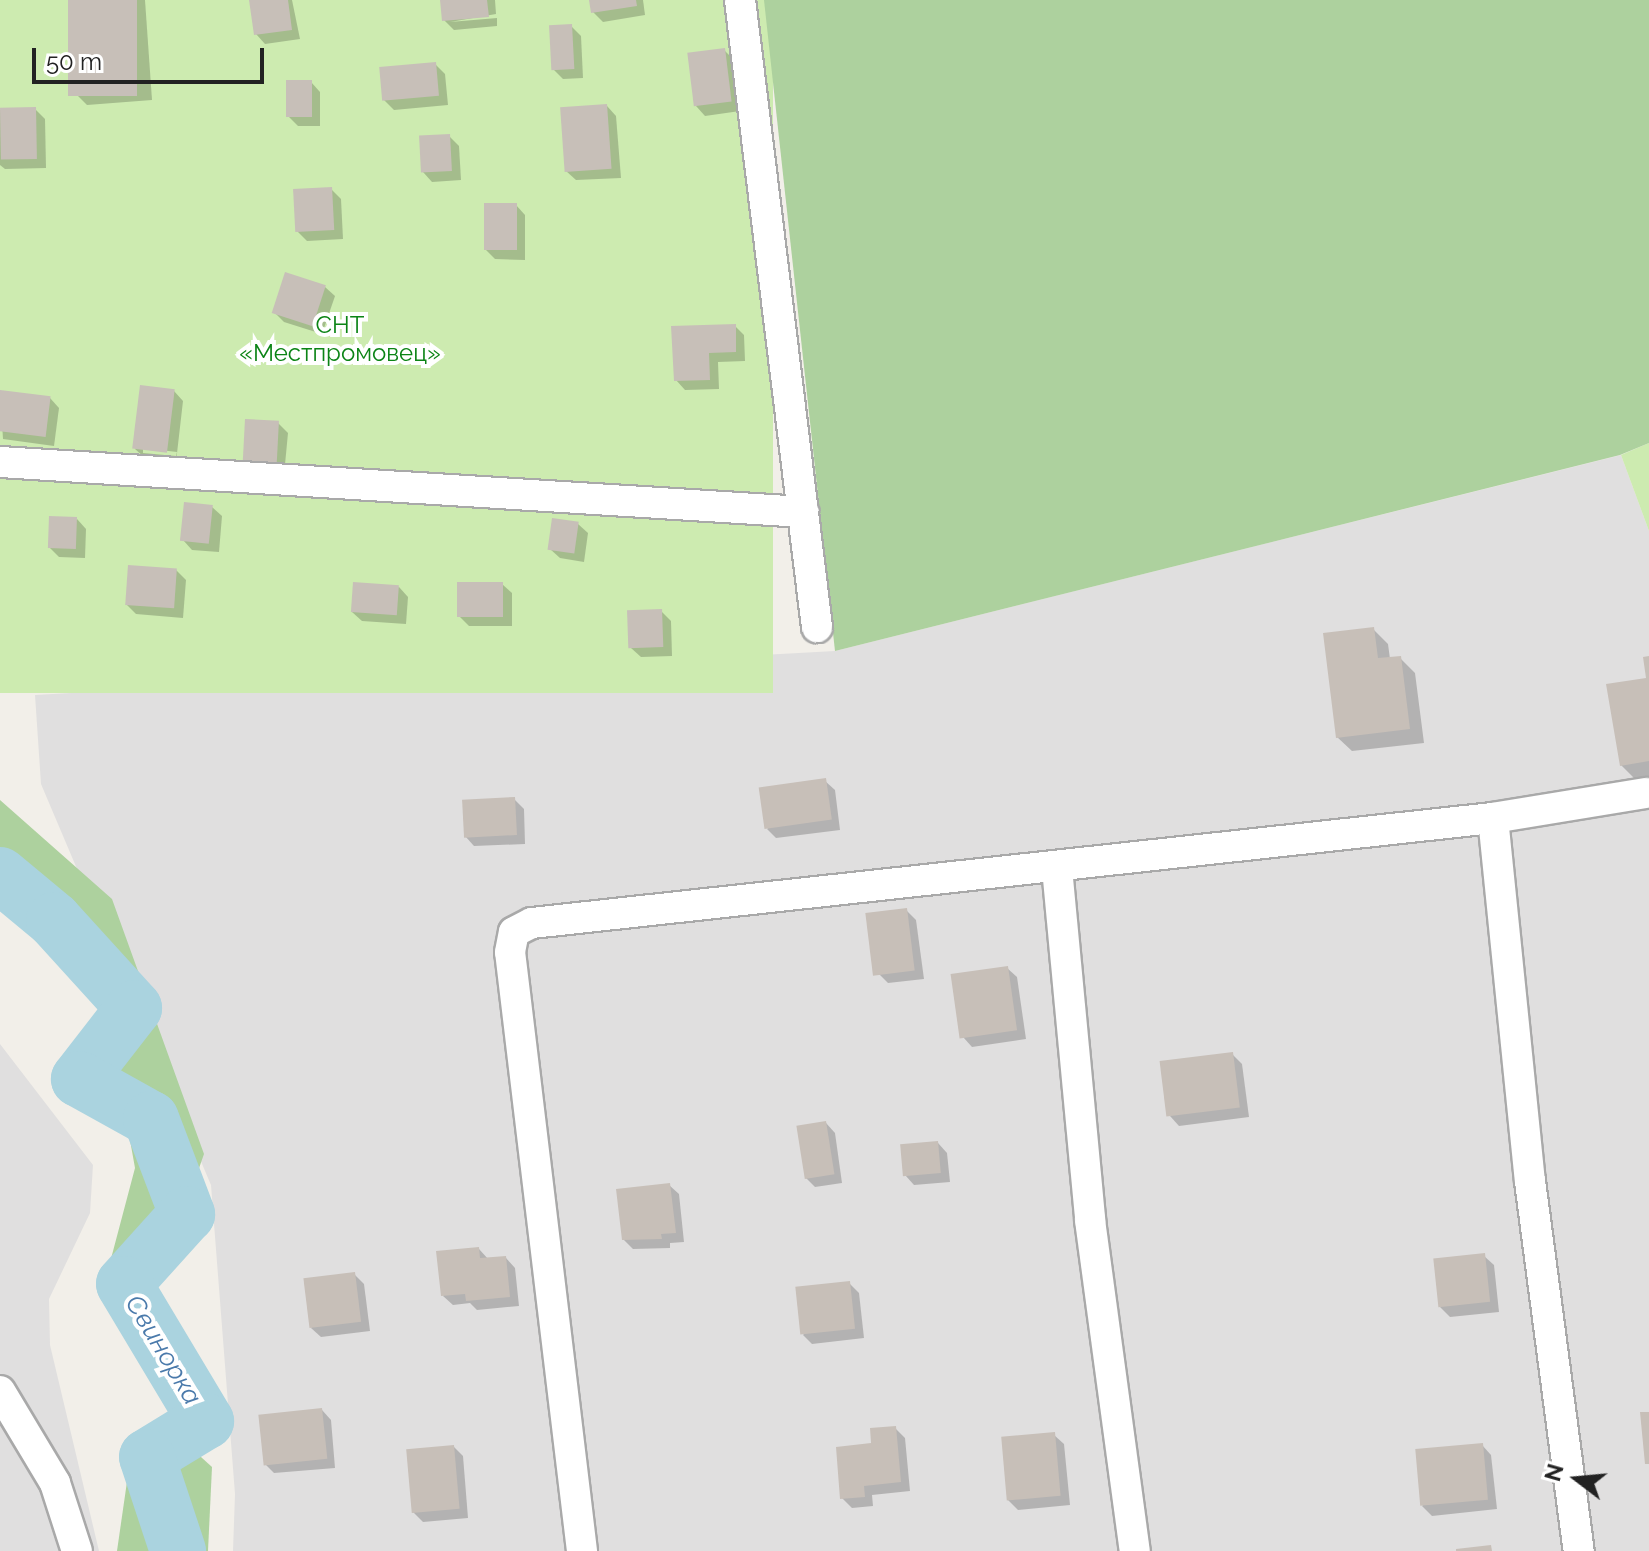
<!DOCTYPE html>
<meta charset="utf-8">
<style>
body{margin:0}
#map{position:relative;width:1649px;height:1551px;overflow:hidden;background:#f2efe9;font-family:Raleway,sans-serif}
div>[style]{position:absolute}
.residential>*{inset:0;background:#e0dfdf}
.grass>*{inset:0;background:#cdebb0;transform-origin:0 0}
.forest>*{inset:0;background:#add19e}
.shadow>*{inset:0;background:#0003}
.river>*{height:56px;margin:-28px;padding:0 28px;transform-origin:28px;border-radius:28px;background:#aad3df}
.building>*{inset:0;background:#c7bfb8;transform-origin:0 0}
.roads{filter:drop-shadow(2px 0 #a9a9a9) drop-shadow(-2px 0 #a9a9a9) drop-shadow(0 2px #a9a9a9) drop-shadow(0 -2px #a9a9a9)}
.minor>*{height:30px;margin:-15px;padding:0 15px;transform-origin:15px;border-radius:15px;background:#fff}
span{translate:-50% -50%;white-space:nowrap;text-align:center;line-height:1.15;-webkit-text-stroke:8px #fff;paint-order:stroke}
.park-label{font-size:24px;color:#0c8416}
.water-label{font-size:26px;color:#4a7aab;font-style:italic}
.north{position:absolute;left:1537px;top:1439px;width:80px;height:80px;-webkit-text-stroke:6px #fff;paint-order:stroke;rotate:286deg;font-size:22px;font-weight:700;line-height:32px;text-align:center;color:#222}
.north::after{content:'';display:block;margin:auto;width:28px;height:36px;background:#222;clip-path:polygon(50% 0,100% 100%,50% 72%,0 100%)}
.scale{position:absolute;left:32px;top:48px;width:232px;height:36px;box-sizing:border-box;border:4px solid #222;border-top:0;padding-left:10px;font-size:24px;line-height:28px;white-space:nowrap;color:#222;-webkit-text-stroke:6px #fff;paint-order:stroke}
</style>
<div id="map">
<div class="residential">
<div style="clip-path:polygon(1621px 455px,1649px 531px,1649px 1551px,233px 1551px,235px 1494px,211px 1185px,41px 784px,35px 695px,835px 651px)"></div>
<div style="clip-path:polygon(0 1044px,93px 1165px,90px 1213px,49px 1299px,50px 1345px,99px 1551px,0 1551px)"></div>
</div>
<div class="grass">
<div style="left:0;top:0;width:773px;height:693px"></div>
<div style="clip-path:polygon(1649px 443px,1649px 531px,1621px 455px)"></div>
</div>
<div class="forest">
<div style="clip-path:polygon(764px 0,1649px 0,1649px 443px,1620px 455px,835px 651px)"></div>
<div style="clip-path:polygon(0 800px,112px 899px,204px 1154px,156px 1291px,108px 1270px,135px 1168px,108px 1017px,43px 940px,0 900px)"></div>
<div style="clip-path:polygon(158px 1418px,212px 1467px,208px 1551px,117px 1551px,131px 1454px)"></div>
</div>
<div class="shadow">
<div style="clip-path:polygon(70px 0,145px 0,152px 100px,87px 105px,77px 95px)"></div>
<div style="clip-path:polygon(251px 0,292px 0,300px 39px,265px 44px,256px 34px)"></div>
<div style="clip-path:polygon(442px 0,495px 0,496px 14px,450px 22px,497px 18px,497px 26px,454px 30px,444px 20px)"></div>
<div style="clip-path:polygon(591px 0,643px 0,645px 15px,603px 22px,593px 12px)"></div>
<div style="clip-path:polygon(571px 26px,581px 36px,583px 78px,563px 79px,553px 69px)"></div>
<div style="clip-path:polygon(724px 50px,734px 60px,740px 111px,705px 116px,696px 106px)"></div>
<div style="clip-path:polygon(435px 64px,445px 74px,448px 105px,394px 110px,384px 100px)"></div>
<div style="clip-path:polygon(311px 82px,320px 92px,320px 126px,298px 126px,288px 116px)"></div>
<div style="clip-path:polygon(607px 106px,616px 116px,621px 178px,576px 180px,566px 171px)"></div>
<div style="clip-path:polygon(35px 109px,45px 119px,46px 168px,5px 169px,0 165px,0 110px)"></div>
<div style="clip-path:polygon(449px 136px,459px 146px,461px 180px,432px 182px,423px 172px)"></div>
<div style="clip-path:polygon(331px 189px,341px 199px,343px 239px,307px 241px,297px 231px)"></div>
<div style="clip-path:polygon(516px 205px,525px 215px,525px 260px,495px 259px,485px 249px)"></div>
<div style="clip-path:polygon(325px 287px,335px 296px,322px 334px,284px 322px,275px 313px)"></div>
<div style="clip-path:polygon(735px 326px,744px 335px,745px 361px,718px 362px,719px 389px,685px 390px,676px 380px)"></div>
<div style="clip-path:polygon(evenodd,174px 391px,183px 401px,176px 462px,145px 458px,135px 449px,174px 391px,143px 448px,177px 452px,176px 456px,143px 453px,143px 448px)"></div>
<div style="clip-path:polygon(0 392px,50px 398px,59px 408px,54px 446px,3px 439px)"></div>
<div style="clip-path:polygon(278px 423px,288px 433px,284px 475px,253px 472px)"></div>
<div style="clip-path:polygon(212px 507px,222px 516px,219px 552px,192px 550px,183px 540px)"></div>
<div style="clip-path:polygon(77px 519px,86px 529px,85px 558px,59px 557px,50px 548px)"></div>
<div style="clip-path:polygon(578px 524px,588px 533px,584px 562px,560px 558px,550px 549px)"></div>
<div style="clip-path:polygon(176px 570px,186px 580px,183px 618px,136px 614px,127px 605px)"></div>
<div style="clip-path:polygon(502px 584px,512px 593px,512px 626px,469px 626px,459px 616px)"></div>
<div style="clip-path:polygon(399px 587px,408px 597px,406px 624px,362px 621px,352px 612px)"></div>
<div style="clip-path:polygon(661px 611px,671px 621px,672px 656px,641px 657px,631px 648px)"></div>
<div style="clip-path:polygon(1373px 629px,1388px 644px,1390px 659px,1400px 658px,1415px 673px,1424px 743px,1352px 751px,1337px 737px)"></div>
<div style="clip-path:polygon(1649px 658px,1649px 778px,1636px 780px,1621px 765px,1649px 679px)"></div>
<div style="clip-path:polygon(825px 781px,835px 790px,840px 830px,776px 838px,767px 829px)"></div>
<div style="clip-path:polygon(514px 799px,524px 809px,525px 844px,474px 846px,465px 836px)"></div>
<div style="clip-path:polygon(906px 910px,916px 920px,924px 979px,888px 983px,879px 974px)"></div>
<div style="clip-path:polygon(1007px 968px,1017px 977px,1026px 1039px,972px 1047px,963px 1037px)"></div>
<div style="clip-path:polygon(1232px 1054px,1242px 1064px,1249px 1117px,1179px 1126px,1170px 1116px)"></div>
<div style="clip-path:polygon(826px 1123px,835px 1133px,842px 1183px,815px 1187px,805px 1177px)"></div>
<div style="clip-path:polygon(938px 1143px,947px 1153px,950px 1182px,914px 1185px,905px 1175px)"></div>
<div style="clip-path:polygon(669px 1185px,679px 1194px,684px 1242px,670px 1243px,670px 1248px,633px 1249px,623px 1239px)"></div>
<div style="clip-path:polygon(479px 1249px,489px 1260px,506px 1258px,515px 1268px,519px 1306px,477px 1310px,470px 1303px,453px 1305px,443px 1296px)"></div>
<div style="clip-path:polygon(1484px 1256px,1494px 1265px,1499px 1312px,1450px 1317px,1440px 1307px)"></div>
<div style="clip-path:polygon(354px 1274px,364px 1284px,370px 1331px,321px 1337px,311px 1328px)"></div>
<div style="clip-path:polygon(850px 1284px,859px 1293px,864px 1338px,812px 1344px,803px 1335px)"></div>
<div style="clip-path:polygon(322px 1410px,331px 1420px,335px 1468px,274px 1473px,264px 1463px)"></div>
<div style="clip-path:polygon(895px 1428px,905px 1438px,910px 1491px,872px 1495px,873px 1506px,852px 1508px,842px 1498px,874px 1445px)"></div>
<div style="clip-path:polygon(1054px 1435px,1064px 1444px,1070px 1505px,1018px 1510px,1008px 1500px)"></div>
<div style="clip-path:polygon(1482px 1445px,1491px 1455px,1497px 1509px,1432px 1516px,1422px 1506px)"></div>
<div style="clip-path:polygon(454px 1447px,463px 1456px,468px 1518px,423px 1522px,413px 1512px)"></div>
</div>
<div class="river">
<div style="left:0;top:875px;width:70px;rotate:39.8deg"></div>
<div style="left:54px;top:920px;width:119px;rotate:47.7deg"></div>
<div style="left:134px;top:1008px;width:90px;rotate:127.8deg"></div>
<div style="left:79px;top:1079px;width:82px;rotate:29.1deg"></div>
<div style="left:151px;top:1119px;width:102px;rotate:69.2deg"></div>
<div style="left:187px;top:1214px;width:94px;rotate:132deg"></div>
<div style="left:124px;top:1284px;width:160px;rotate:59.1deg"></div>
<div style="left:206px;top:1421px;width:69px;rotate:148.6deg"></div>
<div style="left:147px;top:1457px;width:99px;rotate:71.7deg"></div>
</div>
<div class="building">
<div style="left:68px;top:0;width:69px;height:96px"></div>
<div style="clip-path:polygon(249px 0,288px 0,292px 30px,254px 35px)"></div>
<div style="clip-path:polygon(440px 0,487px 0,489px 17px,442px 21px)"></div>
<div style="clip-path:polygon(589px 0,636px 0,637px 6px,591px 13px)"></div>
<div style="left:572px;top:24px;width:45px;height:23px;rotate:87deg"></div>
<div style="left:725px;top:48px;width:54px;height:38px;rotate:83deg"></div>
<div style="left:436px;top:62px;width:34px;height:57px;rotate:85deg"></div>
<div style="left:286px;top:80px;width:26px;height:37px"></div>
<div style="left:607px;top:104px;width:65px;height:47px;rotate:86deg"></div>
<div style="left:36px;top:107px;width:52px;height:36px;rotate:89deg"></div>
<div style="left:450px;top:134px;width:37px;height:31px;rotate:87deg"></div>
<div style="left:332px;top:187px;width:43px;height:39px;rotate:87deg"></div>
<div style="left:484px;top:203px;width:33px;height:47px"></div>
<div style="left:285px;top:272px;width:43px;height:43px;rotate:18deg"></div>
<div style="clip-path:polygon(736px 324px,736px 352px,709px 353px,710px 380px,674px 381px,671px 326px)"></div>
<div style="left:140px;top:385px;width:35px;height:64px;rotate:7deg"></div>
<div style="left:0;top:390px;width:51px;height:41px;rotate:7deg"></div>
<div style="left:245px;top:419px;width:34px;height:45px;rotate:3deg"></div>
<div style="left:184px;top:502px;width:29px;height:39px;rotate:6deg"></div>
<div style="left:49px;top:516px;width:28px;height:32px;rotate:2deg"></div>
<div style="left:552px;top:518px;width:27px;height:32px;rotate:8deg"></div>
<div style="left:128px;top:565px;width:49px;height:40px;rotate:4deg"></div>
<div style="left:353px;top:582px;width:46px;height:30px;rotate:4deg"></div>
<div style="left:457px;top:582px;width:46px;height:35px"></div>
<div style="left:662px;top:609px;width:38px;height:35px;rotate:88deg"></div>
<div style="clip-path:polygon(1374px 627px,1378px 658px,1401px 656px,1410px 729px,1336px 738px,1323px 633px)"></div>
<div style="clip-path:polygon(1649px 656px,1649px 761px,1620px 766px,1606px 684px,1646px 678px,1643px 657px)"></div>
<div style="left:826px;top:778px;width:42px;height:68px;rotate:82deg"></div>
<div style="left:515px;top:797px;width:38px;height:53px;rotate:87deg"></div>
<div style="left:907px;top:908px;width:63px;height:42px;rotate:83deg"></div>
<div style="left:1008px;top:966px;width:65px;height:58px;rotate:82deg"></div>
<div style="left:1233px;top:1052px;width:56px;height:74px;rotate:83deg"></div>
<div style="left:826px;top:1121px;width:54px;height:30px;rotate:81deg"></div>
<div style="left:938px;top:1141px;width:32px;height:38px;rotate:85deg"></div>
<div style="clip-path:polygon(670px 1183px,676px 1233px,661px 1234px,662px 1239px,622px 1240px,616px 1189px)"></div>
<div style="clip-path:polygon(479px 1247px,480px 1258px,506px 1256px,510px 1297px,466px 1301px,465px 1294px,441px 1296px,436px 1251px)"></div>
<div style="left:1485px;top:1253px;width:49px;height:52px;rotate:84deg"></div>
<div style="left:355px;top:1272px;width:50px;height:52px;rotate:83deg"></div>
<div style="left:850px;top:1281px;width:48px;height:55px;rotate:84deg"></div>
<div style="left:322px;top:1408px;width:51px;height:64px;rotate:84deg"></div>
<div style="clip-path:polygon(1640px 1412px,1649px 1412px,1649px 1464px,1645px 1464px)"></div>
<div style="clip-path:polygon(896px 1426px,901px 1482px,864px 1486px,865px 1497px,840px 1499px,836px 1447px,871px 1443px,870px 1428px)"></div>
<div style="left:1055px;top:1432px;width:64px;height:54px;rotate:85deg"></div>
<div style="left:1483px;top:1443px;width:57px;height:68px;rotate:85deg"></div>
<div style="left:454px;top:1445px;width:64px;height:48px;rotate:85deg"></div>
<div style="clip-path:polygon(1491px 1545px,1492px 1551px,1456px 1551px,1456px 1549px)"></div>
</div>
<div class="roads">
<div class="minor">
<div style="left:740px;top:0;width:632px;rotate:83deg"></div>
<div style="left:0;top:462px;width:805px;rotate:3.56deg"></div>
<div style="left:1493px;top:818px;width:365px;rotate:84.2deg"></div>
<div style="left:1530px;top:1181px;width:373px;rotate:82.5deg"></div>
<div style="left:1057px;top:868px;width:354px;rotate:84.6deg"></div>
<div style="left:1090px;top:1220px;width:334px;rotate:82.3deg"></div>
<div style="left:0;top:1391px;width:107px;rotate:59.1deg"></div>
<div style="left:55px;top:1483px;width:71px;rotate:72.1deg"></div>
<div style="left:582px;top:1551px;width:603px;rotate:-96.85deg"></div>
<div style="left:510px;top:952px;width:20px;rotate:-79deg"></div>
<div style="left:514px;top:932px;width:20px;rotate:-27deg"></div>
<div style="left:532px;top:923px;width:967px;rotate:-6.24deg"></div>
<div style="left:1493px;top:818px;width:155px;rotate:-9.3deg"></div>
</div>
</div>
<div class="park-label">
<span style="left:340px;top:339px">СНТ<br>«Местпромовец»</span>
</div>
<div class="water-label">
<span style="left:163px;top:1350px;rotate:59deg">Свинорка</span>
</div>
<div class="north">N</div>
<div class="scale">50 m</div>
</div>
